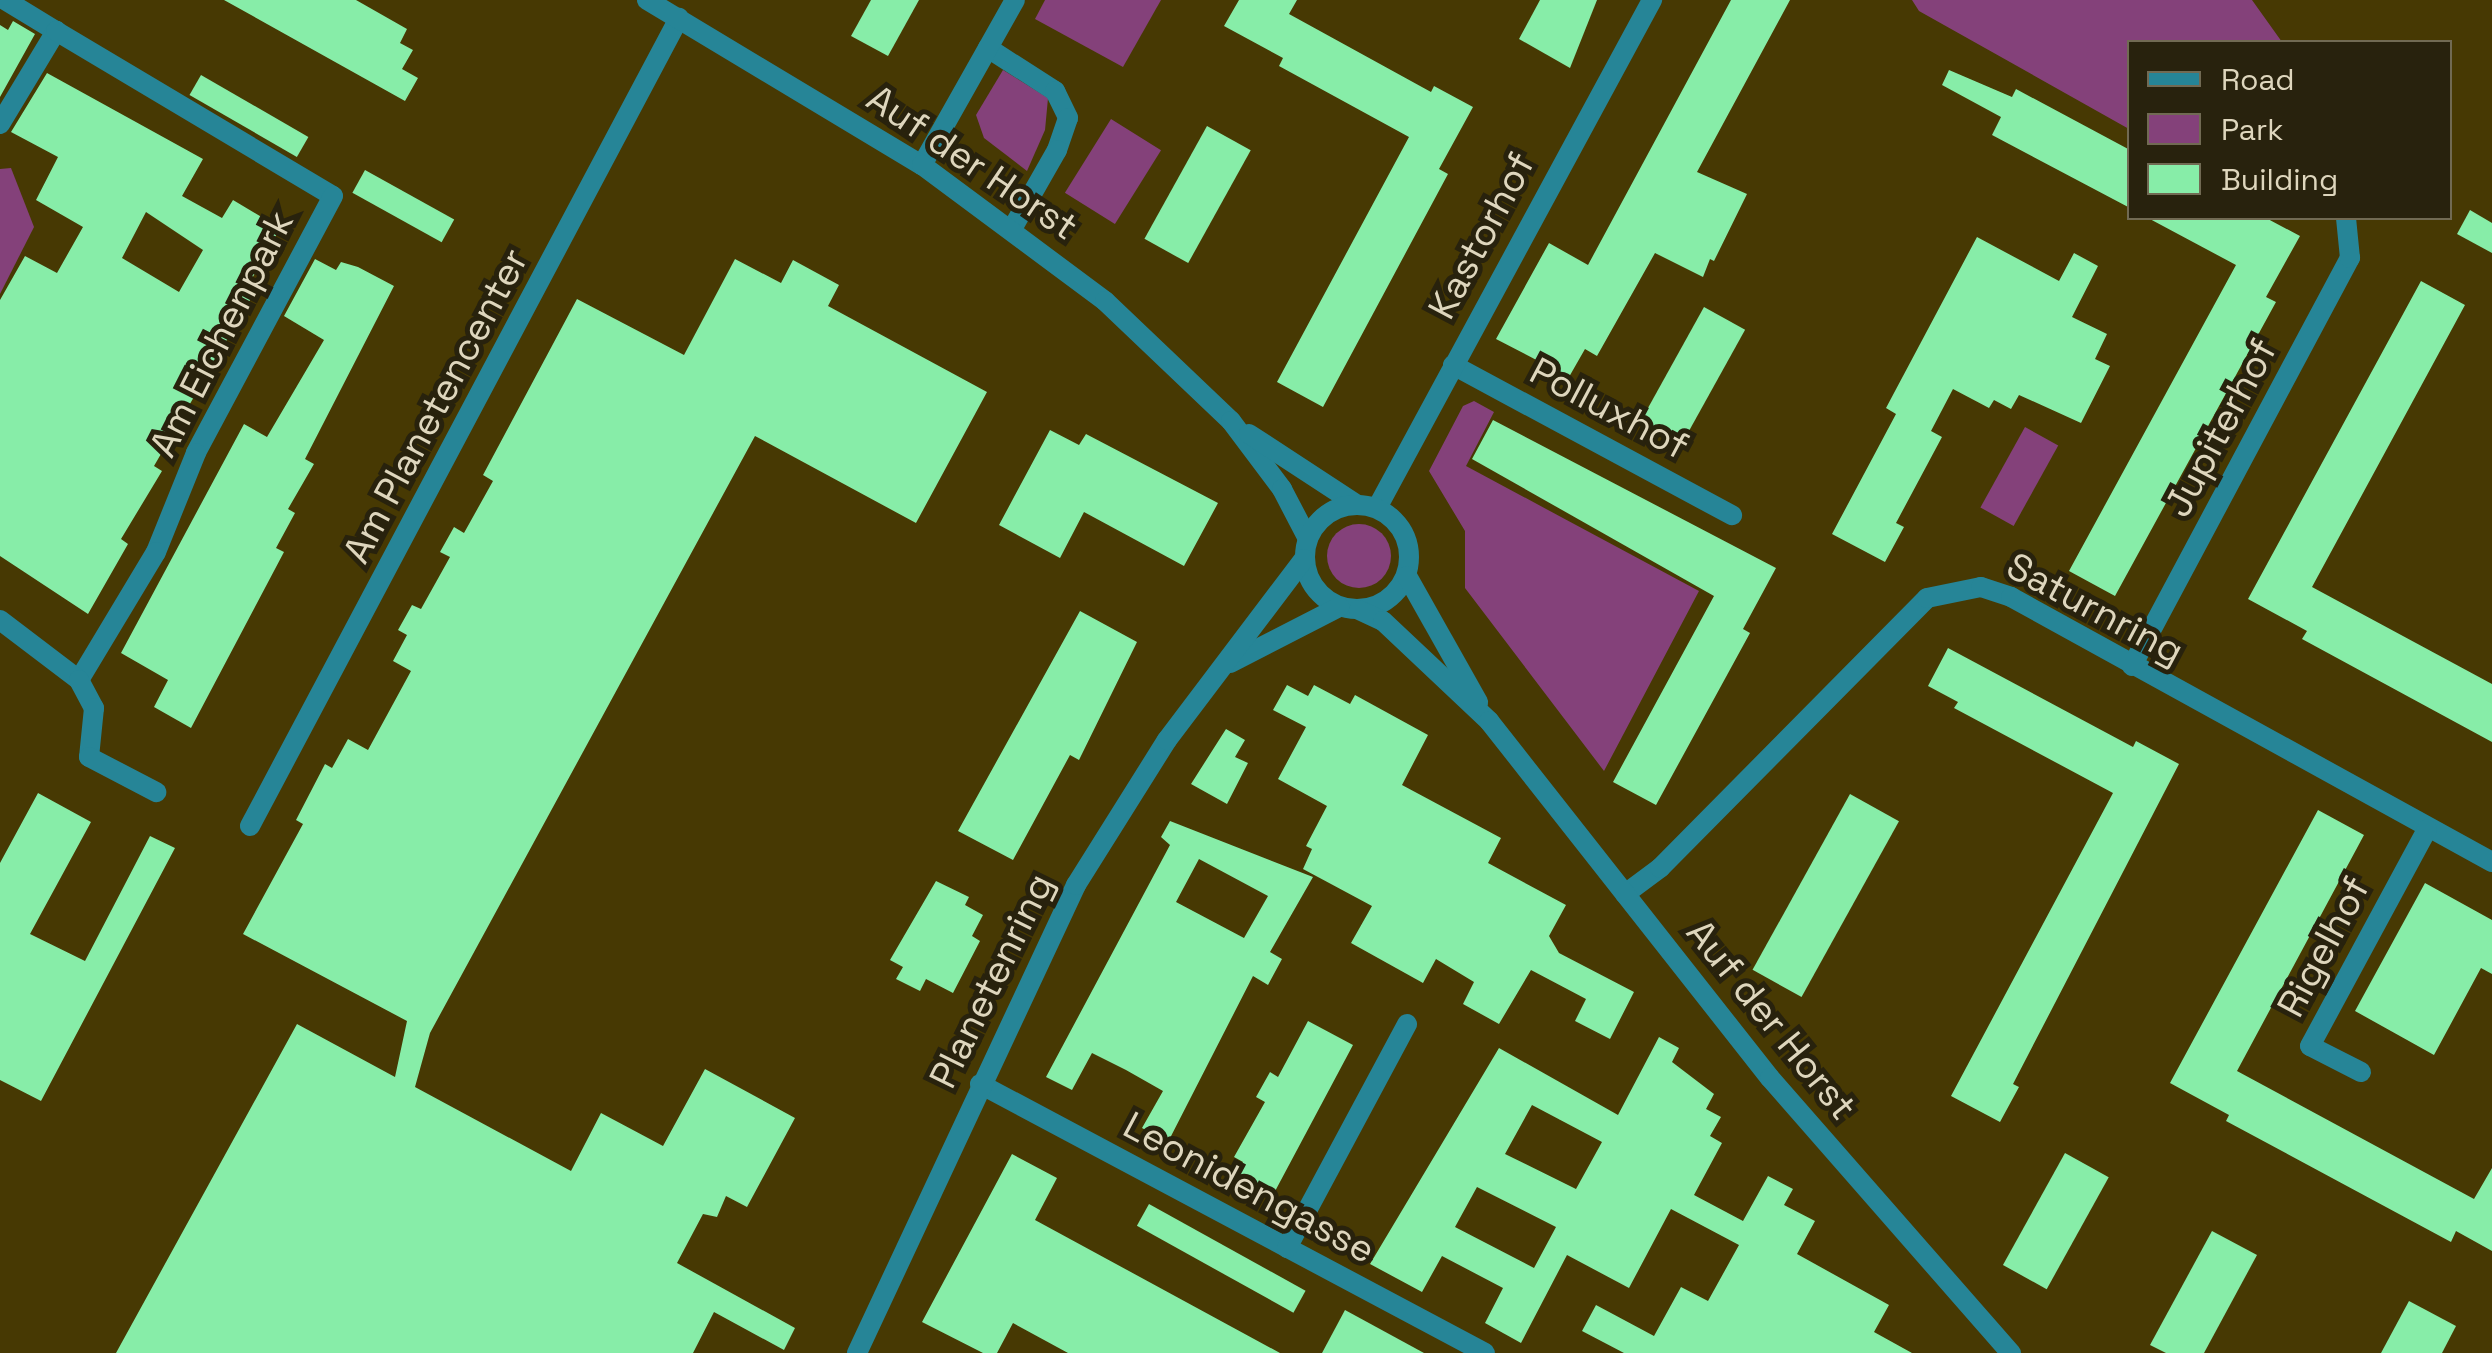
<!DOCTYPE html>
<style>
body{margin:0}
#map{position:relative;width:2492px;height:1353px;overflow:hidden;background:#473903;font-family:"Space Grotesk",sans-serif}
div>[style]{position:absolute}
.green>*{inset:0;background:#84417a;transform-origin:0 0}
.round{border-radius:50%}
.building>*{inset:0;background:#87eda8;transform-origin:0 0}
.minor>*{height:20px;margin:-10px;padding:0 10px;transform-origin:10px;border-radius:10px;background:#268597}
.tertiary>*{height:20px;margin:-10px;padding:0 10px;transform-origin:10px;border-radius:10px;background:#268597}
.tertiary>.ring{margin:-10px;padding:0;box-sizing:content-box;background:none;border:20px solid #268597;border-radius:50%}
span{translate:-50% -50%;white-space:nowrap;text-align:center;line-height:1.15;-webkit-text-stroke:10px #28220d;paint-order:stroke}
.street-label{font-size:38px;color:#ded6bd}
.legend{position:absolute;left:2127px;top:40px;width:325px;height:180px;box-sizing:border-box;background:#28220d;border:2px solid #716a53;margin:0;padding:12px 18px;list-style:none;font-size:30px;color:#ded6bd}
.legend li{display:flex;align-items:center;gap:20px;height:50px}
.legend b{width:50px;border:2px solid #716a53}
</style>
<div id="map">
<div class="green">
<div style="clip-path:polygon(1045px 0,1161px 0,1123px 67px,1035px 19px)"></div>
<div style="clip-path:polygon(1912px 0,2252px 0,2282px 42px,2130px 42px,2129px 129px,1919px 11px)"></div>
<div style="clip-path:polygon(1003px 70px,1048px 98px,1045px 130px,1027px 171px,984px 138px,976px 115px)"></div>
<div style="left:1111px;top:119px;width:59px;height:87px;rotate:32deg"></div>
<div style="clip-path:polygon(11px 168px,34px 227px,0 294px,0 169px)"></div>
<div style="clip-path:polygon(1474px 401px,1494px 412px,1466px 466px,1699px 591px,1604px 771px,1465px 588px,1465px 531px,1429px 471px,1463px 406px)"></div>
<div style="left:2025px;top:427px;width:38px;height:92px;rotate:29deg"></div>
<div class="round" style="left:1327px;top:524px;width:64px;height:64px"></div>
</div>
<div class="building">
<div style="clip-path:polygon(224px 0,356px 0,407px 29px,400px 43px,413px 50px,402px 69px,418px 78px,405px 101px)"></div>
<div style="clip-path:polygon(871px 0,919px 0,888px 56px,851px 36px)"></div>
<div style="clip-path:polygon(1239px 0,1297px 0,1289px 14px,1431px 92px,1434px 86px,1473px 107px,1439px 169px,1448px 174px,1323px 407px,1277px 382px,1409px 137px,1279px 66px,1283px 58px,1224px 26px)"></div>
<div style="clip-path:polygon(1540px 0,1597px 0,1570px 68px,1519px 39px)"></div>
<div style="clip-path:polygon(1731px 0,1790px 0,1697px 172px,1747px 194px,1714px 261px,1710px 259px,1703px 277px,1655px 253px,1597px 356px,1585px 349px,1569px 377px,1496px 339px,1549px 243px,1588px 265px)"></div>
<div style="clip-path:polygon(13px 21px,35px 34px,0 97px,0 25px,8px 30px)"></div>
<div style="clip-path:polygon(1949px 70px,2012px 97px,2016px 89px,2130px 150px,2130px 208px,1992px 135px,2001px 117px,1942px 85px)"></div>
<div style="clip-path:polygon(evenodd,47px 73px,203px 159px,182px 196px,222px 218px,233px 200px,280px 228px,249px 284px,257px 288px,154px 466px,162px 471px,121px 539px,128px 544px,88px 614px,0 556px,0 300px,25px 256px,57px 273px,83px 227px,36px 200px,58px 157px,11px 132px,47px 73px,146px 212px,203px 250px,179px 292px,122px 258px,146px 212px)"></div>
<div style="left:201px;top:75px;width:124px;height:23px;rotate:30deg"></div>
<div style="left:1207px;top:126px;width:50px;height:129px;rotate:29deg"></div>
<div style="left:365px;top:170px;width:102px;height:26px;rotate:29deg"></div>
<div style="clip-path:polygon(2470px 210px,2492px 223px,2492px 253px,2457px 234px)"></div>
<div style="clip-path:polygon(2148px 218px,2266px 218px,2300px 236px,2266px 297px,2276px 302px,2115px 596px,2069px 571px,2236px 265px)"></div>
<div style="clip-path:polygon(1977px 237px,2059px 281px,2074px 253px,2098px 266px,2072px 317px,2107px 334px,2095px 359px,2110px 366px,2081px 423px,2019px 395px,2011px 409px,1994px 400px,1989px 408px,1953px 389px,1931px 431px,1942px 437px,1896px 523px,1904px 527px,1885px 562px,1832px 534px,1896px 414px,1886px 408px)"></div>
<div style="clip-path:polygon(315px 259px,336px 270px,341px 262px,358px 267px,394px 286px,305px 459px,314px 464px,288px 509px,295px 513px,276px 548px,284px 552px,191px 728px,154px 707px,168px 680px,121px 653px,244px 424px,267px 437px,324px 340px,284px 316px)"></div>
<div style="clip-path:polygon(735px 259px,781px 283px,793px 260px,839px 285px,828px 306px,987px 392px,916px 523px,755px 436px,430px 1033px,415px 1087px,571px 1171px,601px 1113px,663px 1146px,705px 1069px,795px 1118px,747px 1207px,726px 1196px,717px 1217px,703px 1214px,677px 1263px,795px 1328px,784px 1350px,714px 1312px,693px 1353px,116px 1353px,297px 1024px,395px 1077px,407px 1021px,243px 934px,303px 824px,296px 820px,325px 764px,332px 768px,348px 739px,368px 750px,411px 671px,393px 661px,407px 635px,398px 630px,412px 605px,421px 609px,450px 557px,440px 552px,454px 527px,464px 533px,493px 481px,483px 475px,577px 299px,684px 355px)"></div>
<div style="clip-path:polygon(2421px 281px,2465px 305px,2312px 587px,2492px 684px,2492px 742px,2302px 639px,2307px 631px,2248px 599px)"></div>
<div style="left:1704px;top:307px;width:47px;height:129px;rotate:29deg"></div>
<div style="clip-path:polygon(1493px 420px,1776px 568px,1743px 629px,1750px 633px,1656px 805px,1613px 782px,1714px 596px,1472px 459px)"></div>
<div style="clip-path:polygon(1050px 430px,1079px 445px,1086px 434px,1218px 503px,1184px 566px,1084px 512px,1060px 558px,999px 525px)"></div>
<div style="clip-path:polygon(1080px 611px,1137px 642px,1079px 760px,1070px 755px,1013px 860px,958px 831px)"></div>
<div style="clip-path:polygon(1948px 648px,2133px 747px,2136px 741px,2179px 764px,2013px 1084px,2019px 1087px,2000px 1122px,1951px 1096px,2113px 793px,1954px 708px,1958px 702px,1928px 686px)"></div>
<div style="clip-path:polygon(1287px 685px,1308px 696px,1314px 685px,1350px 704px,1355px 695px,1428px 735px,1402px 785px,1501px 838px,1488px 863px,1566px 905px,1549px 936px,1559px 953px,1634px 992px,1610px 1039px,1575px 1021px,1586px 999px,1531px 970px,1499px 1024px,1463px 1004px,1474px 982px,1436px 959px,1423px 983px,1351px 943px,1372px 906px,1303px 869px,1312px 849px,1306px 846px,1327px 806px,1278px 779px,1306px 727px,1273px 710px)"></div>
<div style="clip-path:polygon(1226px 729px,1245px 740px,1235px 757px,1248px 763px,1227px 804px,1191px 784px)"></div>
<div style="clip-path:polygon(38px 793px,91px 822px,30px 934px,85px 961px,150px 836px,175px 848px,41px 1101px,0 1080px,0 863px)"></div>
<div style="left:1850px;top:794px;width:56px;height:201px;rotate:29deg"></div>
<div style="clip-path:polygon(2318px 810px,2364px 835px,2237px 1071px,2474px 1199px,2492px 1168px,2492px 1251px,2456px 1231px,2451px 1242px,2226px 1121px,2229px 1115px,2170px 1083px)"></div>
<div style="clip-path:polygon(evenodd,1170px 821px,1313px 877px,1270px 952px,1282px 959px,1268px 985px,1253px 976px,1168px 1142px,1142px 1128px,1163px 1091px,1126px 1070px,1092px 1053px,1072px 1090px,1046px 1077px,1170px 845px,1161px 837px,1170px 821px,1199px 859px,1268px 896px,1244px 938px,1176px 902px,1199px 859px)"></div>
<div style="clip-path:polygon(936px 881px,969px 897px,965px 905px,983px 915px,972px 936px,980px 941px,953px 993px,926px 979px,920px 991px,896px 979px,903px 967px,890px 960px)"></div>
<div style="clip-path:polygon(2425px 883px,2492px 920px,2492px 974px,2481px 968px,2434px 1055px,2355px 1011px)"></div>
<div style="clip-path:polygon(1308px 1021px,1353px 1045px,1273px 1195px,1264px 1190px,1258px 1201px,1230px 1185px,1243px 1162px,1234px 1157px,1265px 1102px,1256px 1097px,1270px 1072px,1278px 1077px)"></div>
<div style="clip-path:polygon(evenodd,1659px 1037px,1679px 1048px,1672px 1062px,1714px 1094px,1706px 1109px,1721px 1117px,1710px 1136px,1722px 1143px,1694px 1195px,1743px 1221px,1768px 1176px,1793px 1189px,1784px 1205px,1815px 1221px,1797px 1254px,1889px 1305px,1874px 1332px,1912px 1353px,1624px 1353px,1582px 1331px,1596px 1305px,1654px 1336px,1681px 1287px,1708px 1301px,1739px 1245px,1671px 1209px,1629px 1288px,1567px 1255px,1521px 1343px,1485px 1323px,1503px 1288px,1442px 1256px,1422px 1292px,1370px 1264px,1499px 1048px,1618px 1115px,1659px 1037px,1532px 1105px,1602px 1142px,1576px 1189px,1505px 1154px,1532px 1105px,1659px 1037px,1477px 1187px,1556px 1227px,1534px 1268px,1455px 1227px,1477px 1187px)"></div>
<div style="left:2065px;top:1153px;width:50px;height:128px;rotate:29deg"></div>
<div style="clip-path:polygon(1012px 1154px,1057px 1178px,1035px 1220px,1280px 1353px,1068px 1353px,1013px 1323px,997px 1353px,983px 1353px,922px 1322px)"></div>
<div style="left:1149px;top:1204px;width:179px;height:25px;rotate:29deg"></div>
<div style="clip-path:polygon(2212px 1231px,2257px 1255px,2204px 1353px,2166px 1353px,2150px 1345px)"></div>
<div style="clip-path:polygon(2409px 1301px,2456px 1326px,2442px 1353px,2381px 1353px)"></div>
<div style="clip-path:polygon(1345px 1310px,1424px 1353px,1322px 1353px)"></div>
</div>
<div class="minor">
<div style="left:5px;top:0;width:60px;rotate:31.3deg"></div>
<div style="left:988px;top:48px;width:80px;rotate:32.7deg"></div>
<div style="left:1055px;top:91px;width:30px;rotate:64deg"></div>
<div style="left:1068px;top:118px;width:34px;rotate:109deg"></div>
<div style="left:1057px;top:150px;width:91px;rotate:119.7deg"></div>
<div style="left:0;top:124px;width:109px;rotate:-58.9deg"></div>
<div style="left:56px;top:31px;width:322px;rotate:30.8deg"></div>
<div style="left:333px;top:196px;width:291px;rotate:118.1deg"></div>
<div style="left:196px;top:453px;width:107px;rotate:112deg"></div>
<div style="left:156px;top:552px;width:149px;rotate:121deg"></div>
<div style="left:922px;top:165px;width:189px;rotate:-60.6deg"></div>
<div style="left:1453px;top:365px;width:317px;rotate:28.3deg"></div>
<div style="left:1377px;top:508px;width:578px;rotate:-61.57deg"></div>
<div style="left:0;top:620px;width:99px;rotate:37.2deg"></div>
<div style="left:79px;top:680px;width:32px;rotate:62deg"></div>
<div style="left:94px;top:708px;width:49px;rotate:95.8deg"></div>
<div style="left:89px;top:757px;width:76px;rotate:27.6deg"></div>
<div style="left:2132px;top:666px;width:463px;rotate:-61.9deg"></div>
<div style="left:2350px;top:258px;width:40px;rotate:-95.7deg"></div>
<div style="left:250px;top:826px;width:915px;rotate:-62.03deg"></div>
<div style="left:1625px;top:894px;width:44px;rotate:-36.6deg"></div>
<div style="left:1660px;top:868px;width:380px;rotate:-45.3deg"></div>
<div style="left:1927px;top:598px;width:55px;rotate:-11.5deg"></div>
<div style="left:1981px;top:587px;width:32px;rotate:18deg"></div>
<div style="left:2011px;top:597px;width:549px;rotate:28.85deg"></div>
<div style="left:2361px;top:1072px;width:57px;rotate:-153deg"></div>
<div style="left:2310px;top:1046px;width:246px;rotate:-61.6deg"></div>
<div style="left:980px;top:1084px;width:572px;rotate:28.04deg"></div>
<div style="left:1287px;top:1248px;width:254px;rotate:-61.8deg"></div>
</div>
<div class="tertiary">
<div style="left:647px;top:0;width:321px;rotate:31deg"></div>
<div style="left:922px;top:165px;width:228px;rotate:36.6deg"></div>
<div style="left:1105px;top:301px;width:174px;rotate:43.6deg"></div>
<div style="left:1231px;top:421px;width:85px;rotate:53.1deg"></div>
<div style="left:1282px;top:489px;width:56px;rotate:62.5deg"></div>
<div style="left:1249px;top:434px;width:128px;rotate:33.2deg"></div>
<div class="ring" style="left:1305px;top:505px;width:84px;height:84px"></div>
<div style="left:1407px;top:576px;width:145px;rotate:60.6deg"></div>
<div style="left:1359px;top:610px;width:26px;rotate:25deg"></div>
<div style="left:1383px;top:621px;width:146px;rotate:43.3deg"></div>
<div style="left:1489px;top:721px;width:454px;rotate:51.8deg"></div>
<div style="left:1770px;top:1078px;width:366px;rotate:48.8deg"></div>
<div style="left:1230px;top:663px;width:123px;rotate:-27.2deg"></div>
<div style="left:857px;top:1353px;width:517px;rotate:-64.92deg"></div>
<div style="left:1076px;top:885px;width:171px;rotate:-57.9deg"></div>
<div style="left:1167px;top:740px;width:227px;rotate:-52.9deg"></div>
</div>
<div class="street-label">
<span style="left:972px;top:163px;rotate:34deg">Auf der Horst</span>
<span style="left:1482px;top:236px;rotate:-62deg">Kastorhof</span>
<span style="left:222px;top:334px;rotate:-63deg">Am Eichenpark</span>
<span style="left:436px;top:406px;rotate:-62deg">Am Planetencenter</span>
<span style="left:1609px;top:409px;rotate:28deg">Polluxhof</span>
<span style="left:2221px;top:428px;rotate:-62deg">Jupiterhof</span>
<span style="left:2095px;top:609px;rotate:28deg">Saturnring</span>
<span style="left:2324px;top:947px;rotate:-62deg">Rigelhof</span>
<span style="left:992px;top:981px;rotate:-64deg">Planetenring</span>
<span style="left:1771px;top:1020px;rotate:51deg">Auf der Horst</span>
<span style="left:1249px;top:1188px;rotate:28deg">Leonidengasse</span>
</div>
<ul class="legend">
<li><b style="height:12px;background:#268597"></b>Road</li>
<li><b style="height:28px;background:#84417a"></b>Park</li>
<li><b style="height:28px;background:#87eda8"></b>Building</li>
</ul>
</div>
